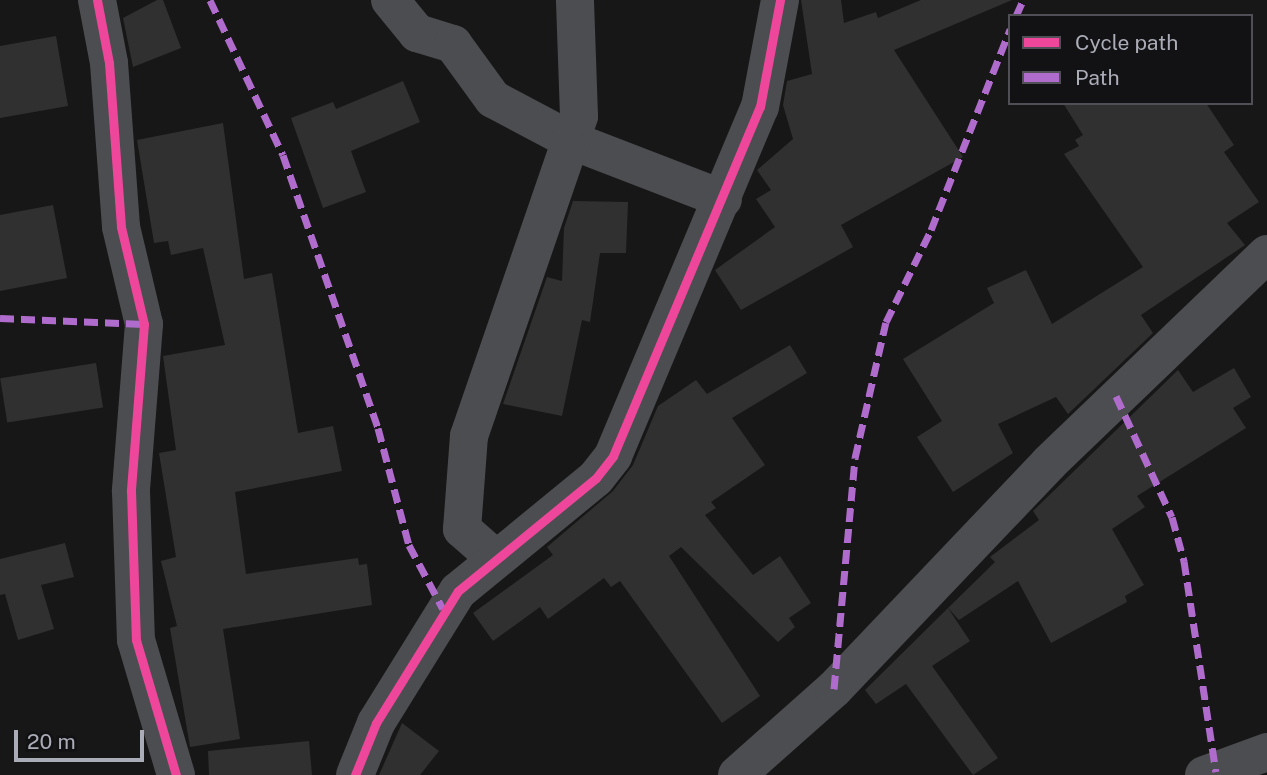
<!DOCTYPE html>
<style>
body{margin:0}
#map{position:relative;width:1267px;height:775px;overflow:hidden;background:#171717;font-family:"Public Sans",sans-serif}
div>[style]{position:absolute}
.building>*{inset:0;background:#303031;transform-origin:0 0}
.minor>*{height:38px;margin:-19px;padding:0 19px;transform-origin:19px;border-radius:19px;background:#4c4d50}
.quiet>*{height:7px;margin-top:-3.5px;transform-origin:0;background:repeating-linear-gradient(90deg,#b06ccc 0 14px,transparent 0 21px)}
.cycleway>*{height:9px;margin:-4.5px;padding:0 4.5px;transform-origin:4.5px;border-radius:4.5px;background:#ed469a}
span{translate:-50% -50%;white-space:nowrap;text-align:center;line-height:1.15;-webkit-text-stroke:6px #121113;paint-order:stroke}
.legend{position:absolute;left:1008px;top:14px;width:245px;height:91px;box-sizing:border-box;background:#121113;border:2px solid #4f4f55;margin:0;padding:9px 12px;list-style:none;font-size:21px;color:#aaacb7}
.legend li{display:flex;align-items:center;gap:14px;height:35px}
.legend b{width:35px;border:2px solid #4f4f55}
.scale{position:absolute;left:14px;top:730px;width:130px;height:32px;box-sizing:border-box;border:4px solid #aaacb7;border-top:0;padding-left:9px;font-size:21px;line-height:24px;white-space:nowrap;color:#aaacb7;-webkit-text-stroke:5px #121113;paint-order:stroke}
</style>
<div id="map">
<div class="building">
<div style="clip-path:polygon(157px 0,163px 0,181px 48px,133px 67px,123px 18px)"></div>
<div style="clip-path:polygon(801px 0,841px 0,844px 23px,876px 12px,878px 18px,921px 0,1012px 0,894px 50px,963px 157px,841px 225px,853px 247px,741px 310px,715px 270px,775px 227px,756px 199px,771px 190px,757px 170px,793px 139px,783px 105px,787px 81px,812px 74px)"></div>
<div style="clip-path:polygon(56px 36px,68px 106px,0 118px,0 46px)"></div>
<div style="clip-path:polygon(403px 81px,420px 122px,351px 151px,366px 192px,323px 208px,291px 118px,333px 102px,336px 109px)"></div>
<div style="clip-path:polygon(1063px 103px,1206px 103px,1234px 145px,1224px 152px,1259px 202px,1227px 223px,1245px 245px,1141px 315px,1153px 333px,1068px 414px,1056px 397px,998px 424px,1013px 453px,953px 492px,917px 437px,942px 421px,903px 359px,994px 303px,987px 288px,1026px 270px,1052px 324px,1143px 267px,1064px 154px,1079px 146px,1075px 140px,1083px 135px)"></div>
<div style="clip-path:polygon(223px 123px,244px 279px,272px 273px,298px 433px,333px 426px,342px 471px,235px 492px,246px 574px,358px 558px,359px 565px,367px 564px,372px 605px,223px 629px,240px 739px,190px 747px,170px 628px,177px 626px,161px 561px,176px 557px,159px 453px,176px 450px,163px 356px,225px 345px,203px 248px,171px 255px,168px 241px,154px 243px,137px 140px)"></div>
<div style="clip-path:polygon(573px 201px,628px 202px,626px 253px,600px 253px,590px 322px,582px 320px,562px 416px,503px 404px,547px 277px,562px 281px,564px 228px)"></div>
<div style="clip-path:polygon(53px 205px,67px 278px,0 291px,0 215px)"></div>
<div style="clip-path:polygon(790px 345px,807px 373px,732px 418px,765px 465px,711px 502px,716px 508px,705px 515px,753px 575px,780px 556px,811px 603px,789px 618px,795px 627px,778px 642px,681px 547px,669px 556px,760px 696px,722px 723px,620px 581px,611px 587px,604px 578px,548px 619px,540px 607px,493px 641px,473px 613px,553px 555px,547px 547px,613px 491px,633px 465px,658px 406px,696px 380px,707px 394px)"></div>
<div style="left:96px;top:363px;width:45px;height:97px;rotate:81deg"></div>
<div style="clip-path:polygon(1234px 368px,1251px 397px,1233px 408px,1246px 428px,1137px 496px,1145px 507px,1112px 529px,1144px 585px,1125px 596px,1127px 602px,1051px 643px,1018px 581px,959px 620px,948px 608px,995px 562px,990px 557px,1039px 520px,1033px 511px,1178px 370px,1193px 392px)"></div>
<div style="clip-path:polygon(65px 543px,74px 577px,41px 585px,54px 629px,18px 640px,5px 594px,0 595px,0 559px)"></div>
<div style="clip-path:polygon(948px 608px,970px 641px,932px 666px,998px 758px,973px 775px,906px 684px,876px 704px,865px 690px)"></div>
<div style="clip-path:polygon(402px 723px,439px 751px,420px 775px,379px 775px)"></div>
<div style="clip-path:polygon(309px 741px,312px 775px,209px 775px,208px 751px)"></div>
</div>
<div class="minor">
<div style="left:97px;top:0;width:64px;rotate:79.2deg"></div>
<div style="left:109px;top:63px;width:164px;rotate:85.8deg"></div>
<div style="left:121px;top:227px;width:100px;rotate:76.7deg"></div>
<div style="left:144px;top:324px;width:168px;rotate:94.5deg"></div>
<div style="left:131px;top:491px;width:149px;rotate:88.1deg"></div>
<div style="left:136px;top:640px;width:141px;rotate:73.5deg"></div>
<div style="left:390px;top:0;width:43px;rotate:50.7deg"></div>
<div style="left:417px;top:33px;width:38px;rotate:17deg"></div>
<div style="left:453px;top:44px;width:68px;rotate:54deg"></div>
<div style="left:493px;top:99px;width:87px;rotate:28deg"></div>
<div style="left:570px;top:140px;width:164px;rotate:21.1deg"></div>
<div style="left:495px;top:558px;width:44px;rotate:-138.7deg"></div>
<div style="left:462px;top:529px;width:93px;rotate:-85.7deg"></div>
<div style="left:469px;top:436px;width:338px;rotate:-71deg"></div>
<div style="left:579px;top:116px;width:116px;rotate:-92deg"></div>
<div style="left:355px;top:775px;width:56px;rotate:-68deg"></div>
<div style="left:376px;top:723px;width:155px;rotate:-58.2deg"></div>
<div style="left:458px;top:591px;width:178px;rotate:-39.3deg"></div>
<div style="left:596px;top:478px;width:28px;rotate:-52deg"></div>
<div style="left:613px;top:456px;width:379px;rotate:-67.2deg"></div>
<div style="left:760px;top:107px;width:109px;rotate:-79.4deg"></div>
<div style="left:737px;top:775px;width:130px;rotate:-41.6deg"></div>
<div style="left:834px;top:689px;width:312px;rotate:-46.4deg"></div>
<div style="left:1049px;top:463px;width:302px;rotate:-43.8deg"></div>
<div style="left:1204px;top:775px;width:67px;rotate:-20.1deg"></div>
</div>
<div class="quiet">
<div style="left:210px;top:0;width:171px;rotate:64.8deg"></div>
<div style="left:283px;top:155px;width:289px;rotate:70.8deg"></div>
<div style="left:378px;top:428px;width:121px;rotate:75.2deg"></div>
<div style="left:409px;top:545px;width:72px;rotate:62deg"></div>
<div style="left:1016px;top:16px;width:17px;rotate:-66deg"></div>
<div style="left:0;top:318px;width:144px;rotate:2.4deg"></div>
<div style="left:1116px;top:396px;width:133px;rotate:65.2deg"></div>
<div style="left:1172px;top:517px;width:46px;rotate:74.7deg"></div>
<div style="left:1184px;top:561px;width:213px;rotate:81.4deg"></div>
<div style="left:834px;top:689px;width:232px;rotate:-84.8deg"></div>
<div style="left:855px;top:458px;width:139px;rotate:-77.2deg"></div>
<div style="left:886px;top:322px;width:102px;rotate:-63.9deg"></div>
<div style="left:931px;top:230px;width:216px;rotate:-68.5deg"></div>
</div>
<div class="cycleway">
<div style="left:97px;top:0;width:64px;rotate:79.2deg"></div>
<div style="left:109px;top:63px;width:164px;rotate:85.8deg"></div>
<div style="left:121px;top:227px;width:100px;rotate:76.7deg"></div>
<div style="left:144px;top:324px;width:168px;rotate:94.5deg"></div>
<div style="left:131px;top:491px;width:149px;rotate:88.1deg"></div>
<div style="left:136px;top:640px;width:141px;rotate:73.5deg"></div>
<div style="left:355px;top:775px;width:56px;rotate:-68deg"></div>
<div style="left:376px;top:723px;width:155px;rotate:-58.2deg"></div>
<div style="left:458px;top:591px;width:178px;rotate:-39.3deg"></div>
<div style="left:596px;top:478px;width:28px;rotate:-52deg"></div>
<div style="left:613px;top:456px;width:379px;rotate:-67.2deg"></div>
<div style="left:760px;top:107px;width:109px;rotate:-79.4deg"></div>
</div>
<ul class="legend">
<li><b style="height:9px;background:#ed469a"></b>Cycle path</li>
<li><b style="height:9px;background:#b06ccc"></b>Path</li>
</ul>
<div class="scale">20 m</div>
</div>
